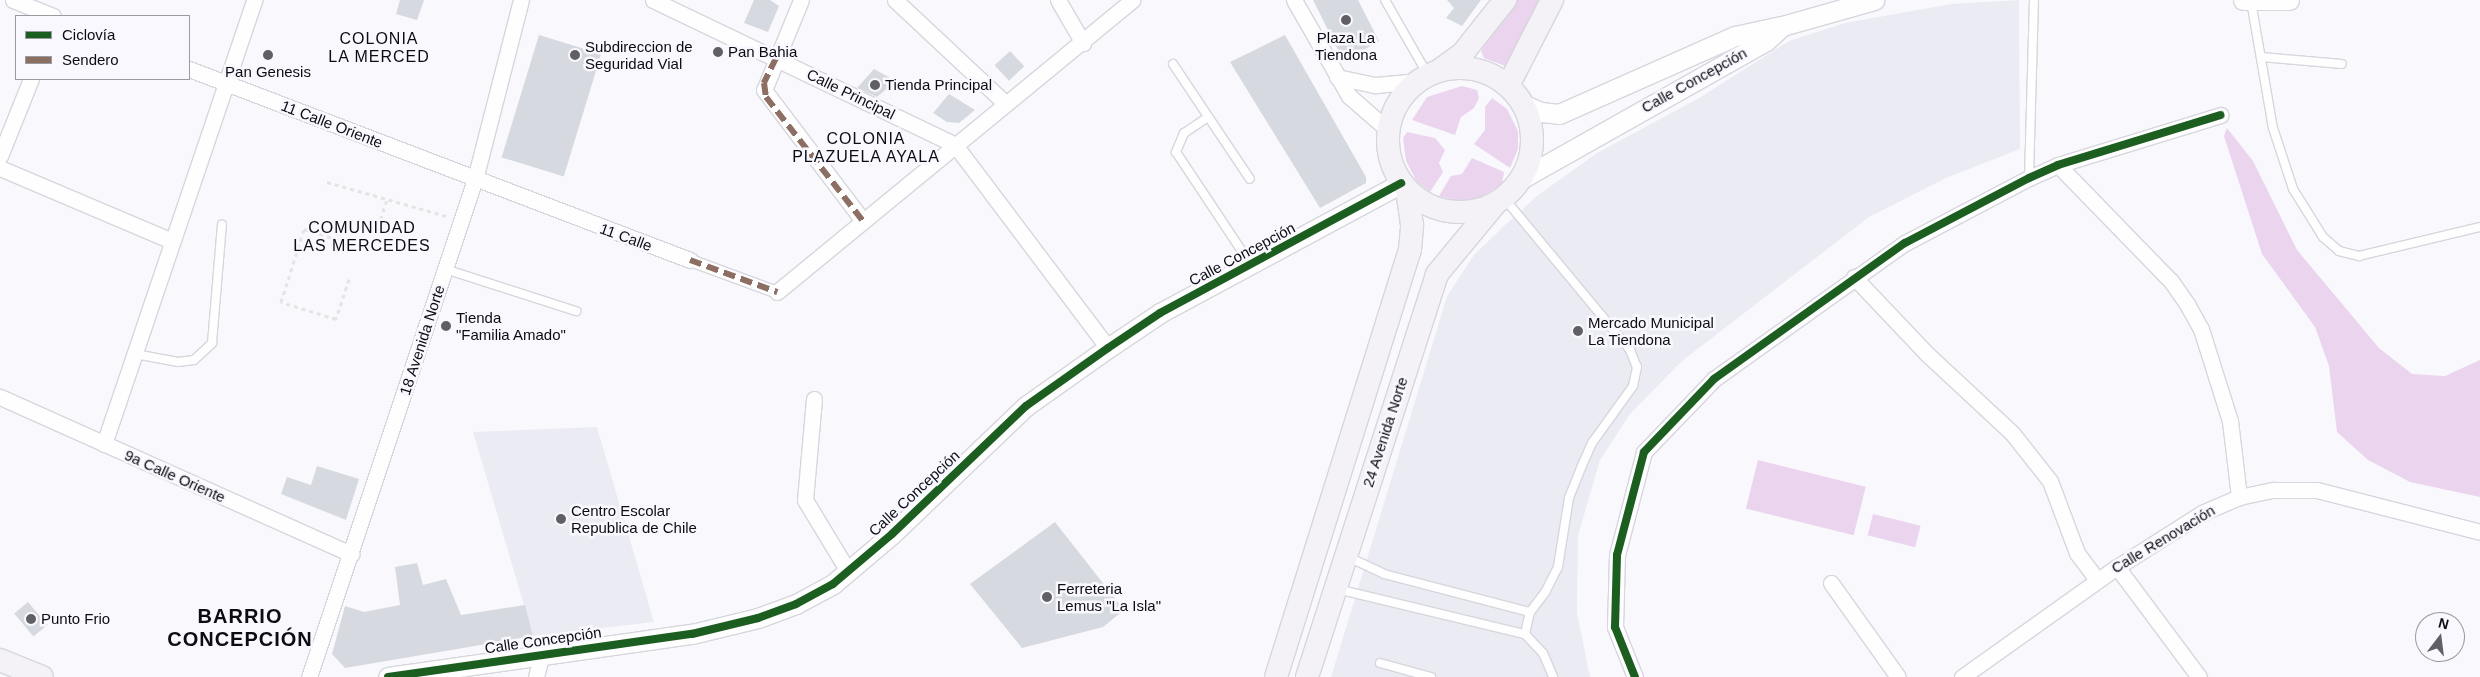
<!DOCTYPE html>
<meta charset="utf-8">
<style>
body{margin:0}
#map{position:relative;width:2480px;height:677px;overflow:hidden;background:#f9f9fd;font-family:Helvetica,sans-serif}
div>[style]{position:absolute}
.built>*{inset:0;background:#ebebf4}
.green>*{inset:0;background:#ebd4ed;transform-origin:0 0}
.building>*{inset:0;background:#d6d9df;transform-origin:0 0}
.path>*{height:3px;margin-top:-1.5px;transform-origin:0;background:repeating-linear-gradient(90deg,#e4e4e5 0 4px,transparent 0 8px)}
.roads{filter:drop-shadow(1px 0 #d6d6dd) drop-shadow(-1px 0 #d6d6dd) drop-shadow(0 1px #d6d6dd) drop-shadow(0 -1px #d6d6dd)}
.service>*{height:8px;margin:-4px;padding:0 4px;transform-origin:4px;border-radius:4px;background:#fefeff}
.pedestrian>*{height:11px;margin:-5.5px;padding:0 5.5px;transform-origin:5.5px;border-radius:5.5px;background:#fefeff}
.minor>*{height:15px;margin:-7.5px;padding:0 7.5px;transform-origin:7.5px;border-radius:7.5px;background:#fefeff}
.tertiary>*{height:19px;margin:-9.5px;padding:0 9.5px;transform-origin:9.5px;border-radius:9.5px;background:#fefeff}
.primary>*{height:22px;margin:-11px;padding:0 11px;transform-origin:11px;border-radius:11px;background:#f4f1f7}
.primary>.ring{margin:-11px;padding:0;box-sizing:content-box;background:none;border:22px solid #f4f1f7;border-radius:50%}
.quiet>*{height:6px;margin-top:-3px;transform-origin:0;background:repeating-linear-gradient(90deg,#8d6e63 0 12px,transparent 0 18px)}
.cycleway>*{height:8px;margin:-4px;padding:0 4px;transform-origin:4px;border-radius:4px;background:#1b5e20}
.dots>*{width:14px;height:14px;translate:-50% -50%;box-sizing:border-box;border:2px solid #f8f8fe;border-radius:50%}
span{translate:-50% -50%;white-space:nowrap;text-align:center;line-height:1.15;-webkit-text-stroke:5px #f8f8fe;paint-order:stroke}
.poi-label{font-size:15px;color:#0d0c15}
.left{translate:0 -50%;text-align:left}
.street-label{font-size:15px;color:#0d0c15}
.neighbourhood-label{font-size:16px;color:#0d0c15;letter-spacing:1px}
.district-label{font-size:20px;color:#0d0c15;font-weight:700;letter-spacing:1px}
.legend{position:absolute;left:15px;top:15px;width:175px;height:65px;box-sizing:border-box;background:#f8f8fe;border:1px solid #9a9aa1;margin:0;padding:6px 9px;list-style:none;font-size:15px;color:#0d0c15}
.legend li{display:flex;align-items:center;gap:10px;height:25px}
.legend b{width:25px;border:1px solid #9a9aa1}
.north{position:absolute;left:2415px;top:612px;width:50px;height:50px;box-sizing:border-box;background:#f8f8fe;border:1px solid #9a9aa1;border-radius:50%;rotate:15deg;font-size:14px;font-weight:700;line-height:20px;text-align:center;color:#0d0c15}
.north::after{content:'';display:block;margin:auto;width:18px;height:22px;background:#605f66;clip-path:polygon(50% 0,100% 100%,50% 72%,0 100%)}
</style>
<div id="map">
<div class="built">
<div style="clip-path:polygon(2019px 0,2020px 149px,1946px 178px,1869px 217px,1682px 361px,1630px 414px,1600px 460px,1578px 536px,1577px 613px,1590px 677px,1331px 677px,1447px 296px,1474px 255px,1505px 225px,1537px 196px,1597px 153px,1699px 98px,1789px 41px,1845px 23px,1895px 14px,1951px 4px)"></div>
<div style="clip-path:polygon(597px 427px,654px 622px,533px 636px,473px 432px)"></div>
</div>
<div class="green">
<div style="clip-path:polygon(1517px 0,1543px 0,1505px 66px,1484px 58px,1481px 51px)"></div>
<div style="clip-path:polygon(1462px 86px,1477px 90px,1479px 98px,1474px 108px,1461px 117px,1455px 135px,1412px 120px,1427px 97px)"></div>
<div style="clip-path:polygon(1492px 98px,1507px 109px,1518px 131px,1518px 149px,1510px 168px,1474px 144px,1485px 130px,1485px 107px)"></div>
<div style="clip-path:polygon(2227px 128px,2253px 161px,2297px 250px,2379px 348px,2412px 374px,2445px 376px,2480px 360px,2480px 497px,2410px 482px,2368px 460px,2337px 432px,2329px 366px,2315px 327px,2262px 254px,2224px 136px)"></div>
<div style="clip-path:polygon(1407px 132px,1435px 138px,1445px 150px,1439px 163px,1443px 172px,1430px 192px,1417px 182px,1406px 161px,1403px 138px)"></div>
<div style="clip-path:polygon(1472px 158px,1504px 172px,1502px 184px,1476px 200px,1458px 201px,1439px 196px,1451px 176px,1462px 174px)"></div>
<div style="left:1758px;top:460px;width:111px;height:50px;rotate:14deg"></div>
<div style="left:1873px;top:514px;width:49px;height:22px;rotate:14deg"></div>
</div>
<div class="building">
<div style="clip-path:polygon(400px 0,424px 0,417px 20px,396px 14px)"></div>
<div style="clip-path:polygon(754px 0,770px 0,779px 6px,768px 32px,744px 23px)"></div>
<div style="clip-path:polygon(1313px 0,1358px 0,1379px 41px,1344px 62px)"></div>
<div style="clip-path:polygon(1447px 0,1481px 0,1462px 26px,1446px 18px,1454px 8px)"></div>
<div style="left:539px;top:35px;width:65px;height:128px;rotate:17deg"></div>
<div style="clip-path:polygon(1285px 35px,1366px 177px,1366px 183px,1320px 208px,1230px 62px)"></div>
<div style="left:1010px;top:51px;width:21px;height:21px;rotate:47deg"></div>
<div style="clip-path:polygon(874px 69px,896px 81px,877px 97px,857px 88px)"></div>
<div style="clip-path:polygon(949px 94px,975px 110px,959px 123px,947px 122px,933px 113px)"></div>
<div style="clip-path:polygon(317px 466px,359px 479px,346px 520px,281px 494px,287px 477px,311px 485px)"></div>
<div style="clip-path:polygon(1055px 522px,1124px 610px,1103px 627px,1022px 648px,970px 584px)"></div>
<div style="clip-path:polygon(417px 563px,423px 585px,446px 579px,461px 615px,525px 605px,533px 636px,345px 668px,332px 654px,345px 606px,364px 612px,400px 605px,395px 567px)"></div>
<div style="left:28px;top:602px;width:30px;height:18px;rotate:50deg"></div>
</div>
<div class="path">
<div style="left:327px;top:182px;width:124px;rotate:15.9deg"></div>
<div style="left:349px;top:279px;width:42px;rotate:108deg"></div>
<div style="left:336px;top:319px;width:58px;rotate:-162.8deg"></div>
<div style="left:281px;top:302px;width:77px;rotate:-72.5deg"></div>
<div style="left:304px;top:229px;width:70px;rotate:17.4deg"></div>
<div style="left:371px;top:250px;width:53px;rotate:-72.6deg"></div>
</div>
<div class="roads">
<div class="service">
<div style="left:1385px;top:0;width:86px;rotate:60.2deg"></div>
<div style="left:2251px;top:1px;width:129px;rotate:80.2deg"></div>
<div style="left:2273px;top:128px;width:64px;rotate:71.8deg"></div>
<div style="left:2293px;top:189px;width:57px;rotate:58deg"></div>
<div style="left:2323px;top:237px;width:21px;rotate:41deg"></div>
<div style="left:2339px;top:251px;width:21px;rotate:14deg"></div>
<div style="left:2359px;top:256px;width:124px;rotate:-13.5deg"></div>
<div style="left:2261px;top:57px;width:81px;rotate:4.9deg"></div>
<div style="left:1173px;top:64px;width:138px;rotate:56.2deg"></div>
<div style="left:1208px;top:117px;width:29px;rotate:146deg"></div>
<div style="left:1184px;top:133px;width:21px;rotate:113deg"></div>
<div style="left:1176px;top:152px;width:136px;rotate:56.4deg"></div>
<div style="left:2029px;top:178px;width:178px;rotate:-88.4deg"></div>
<div style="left:1504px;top:198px;width:197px;rotate:50.3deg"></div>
<div style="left:1630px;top:350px;width:18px;rotate:68deg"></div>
<div style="left:1637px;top:367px;width:19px;rotate:102deg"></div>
<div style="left:1633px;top:386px;width:70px;rotate:125.7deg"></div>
<div style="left:1592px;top:443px;width:27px;rotate:114deg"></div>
<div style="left:1581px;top:468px;width:32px;rotate:112deg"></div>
<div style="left:1569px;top:498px;width:70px;rotate:99.1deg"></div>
<div style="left:1558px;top:567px;width:27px;rotate:117deg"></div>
<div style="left:1546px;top:591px;width:26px;rotate:127deg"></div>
<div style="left:1530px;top:612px;width:23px;rotate:103deg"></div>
<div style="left:1525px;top:634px;width:26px;rotate:47deg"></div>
<div style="left:1543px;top:653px;width:26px;rotate:67deg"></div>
<div style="left:445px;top:269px;width:138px;rotate:17.8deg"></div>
<div style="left:135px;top:354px;width:44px;rotate:10.5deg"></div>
<div style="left:178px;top:362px;width:16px;rotate:-7deg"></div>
<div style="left:194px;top:360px;width:25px;rotate:-43deg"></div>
<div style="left:212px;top:343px;width:119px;rotate:-85.2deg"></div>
<div style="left:1348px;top:557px;width:40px;rotate:25deg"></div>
<div style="left:1384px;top:574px;width:151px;rotate:14.6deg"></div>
<div style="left:1337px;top:589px;width:193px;rotate:13.5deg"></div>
<div style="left:1380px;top:663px;width:53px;rotate:15.4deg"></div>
</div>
<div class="pedestrian">
<div style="left:690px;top:260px;width:93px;rotate:20.2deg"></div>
</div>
<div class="minor">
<div style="left:13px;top:0;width:43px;rotate:21.8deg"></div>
<div style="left:653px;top:0;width:335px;rotate:25.6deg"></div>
<div style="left:955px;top:145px;width:254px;rotate:53deg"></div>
<div style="left:801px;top:0;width:97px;rotate:112.3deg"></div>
<div style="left:764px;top:90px;width:164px;rotate:52.9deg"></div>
<div style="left:895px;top:0;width:151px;rotate:43.1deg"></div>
<div style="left:1058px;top:0;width:50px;rotate:59.8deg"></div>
<div style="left:1294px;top:0;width:111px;rotate:60.2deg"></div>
<div style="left:1349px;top:96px;width:52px;rotate:41.1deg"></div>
<div style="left:189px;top:69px;width:536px;rotate:20.87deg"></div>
<div style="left:1337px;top:77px;width:40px;rotate:12deg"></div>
<div style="left:1376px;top:85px;width:43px;rotate:-5.3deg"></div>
<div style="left:0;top:156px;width:83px;rotate:-68.1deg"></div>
<div style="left:2058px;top:165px;width:162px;rotate:45.8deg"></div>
<div style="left:2171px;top:281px;width:28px;rotate:55deg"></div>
<div style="left:2187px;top:304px;width:29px;rotate:61deg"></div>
<div style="left:2201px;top:329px;width:96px;rotate:72.5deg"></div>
<div style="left:2230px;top:421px;width:77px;rotate:83.2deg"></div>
<div style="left:0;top:168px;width:187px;rotate:23deg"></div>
<div style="left:1854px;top:277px;width:105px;rotate:46.5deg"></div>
<div style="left:1926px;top:353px;width:117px;rotate:42.9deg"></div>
<div style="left:2012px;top:433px;width:61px;rotate:51.6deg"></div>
<div style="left:2050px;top:481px;width:77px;rotate:69.4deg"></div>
<div style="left:2077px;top:553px;width:34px;rotate:53deg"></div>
<div style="left:777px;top:292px;width:460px;rotate:-39.4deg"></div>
<div style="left:0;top:397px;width:385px;rotate:24.1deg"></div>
<div style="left:814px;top:399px;width:101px;rotate:95.1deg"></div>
<div style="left:805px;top:500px;width:83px;rotate:58.8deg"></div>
<div style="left:104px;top:444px;width:469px;rotate:-71.3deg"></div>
<div style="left:2117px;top:567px;width:137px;rotate:53.3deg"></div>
<div style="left:1831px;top:583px;width:115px;rotate:54.5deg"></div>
<div style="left:309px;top:677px;width:525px;rotate:-71.57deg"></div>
<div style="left:475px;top:179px;width:185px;rotate:-75.6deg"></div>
<div style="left:536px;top:677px;width:25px;rotate:-76deg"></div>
<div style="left:1635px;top:677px;width:54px;rotate:-111.8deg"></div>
<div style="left:1615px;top:627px;width:72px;rotate:-88.4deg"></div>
<div style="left:1617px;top:555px;width:106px;rotate:-75.3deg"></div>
<div style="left:1644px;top:452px;width:101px;rotate:-46.2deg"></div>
<div style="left:1714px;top:379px;width:234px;rotate:-35.5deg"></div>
<div style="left:1905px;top:243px;width:140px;rotate:-27.7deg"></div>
<div style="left:2029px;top:178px;width:32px;rotate:-24deg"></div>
<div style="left:2058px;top:165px;width:170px;rotate:-17.1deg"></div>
<div style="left:1962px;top:677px;width:190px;rotate:-35.4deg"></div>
<div style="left:2117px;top:567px;width:101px;rotate:-32.4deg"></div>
<div style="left:2202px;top:513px;width:40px;rotate:-23.4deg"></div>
<div style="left:2239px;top:497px;width:35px;rotate:-12deg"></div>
<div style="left:2273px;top:490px;width:44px"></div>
<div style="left:2317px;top:490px;width:168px;rotate:14.4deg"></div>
</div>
<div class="tertiary">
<div style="left:2243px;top:0;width:46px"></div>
<div style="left:1522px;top:104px;width:21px;rotate:23deg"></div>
<div style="left:1541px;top:112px;width:18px;rotate:6deg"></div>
<div style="left:1559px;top:114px;width:193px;rotate:-23.9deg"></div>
<div style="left:1735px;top:36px;width:47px;rotate:-12.3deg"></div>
<div style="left:1521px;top:179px;width:281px;rotate:-29.4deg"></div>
<div style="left:1766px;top:41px;width:22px;rotate:-43deg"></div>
<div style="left:1782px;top:26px;width:96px;rotate:-15.8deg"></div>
<div style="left:388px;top:677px;width:307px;rotate:-8.1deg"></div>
<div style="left:692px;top:634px;width:68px;rotate:-13.6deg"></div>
<div style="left:758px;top:618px;width:40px;rotate:-20.2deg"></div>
<div style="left:796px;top:604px;width:42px;rotate:-28.4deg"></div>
<div style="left:833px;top:584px;width:77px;rotate:-40.3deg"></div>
<div style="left:892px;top:534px;width:185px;rotate:-43.7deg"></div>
<div style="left:1026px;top:406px;width:100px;rotate:-35.3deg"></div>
<div style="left:1108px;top:348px;width:63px;rotate:-33.9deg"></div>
<div style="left:1160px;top:313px;width:274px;rotate:-28.3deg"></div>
</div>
<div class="primary">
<div class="ring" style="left:1388px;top:68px;width:122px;height:122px"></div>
<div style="left:1440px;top:70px;width:29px;rotate:-36deg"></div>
<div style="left:1463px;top:53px;width:68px;rotate:-51.6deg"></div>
<div style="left:1508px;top:86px;width:97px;rotate:-62.9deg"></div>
<div style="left:0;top:660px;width:45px;rotate:22deg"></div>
<div style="left:1276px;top:677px;width:448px;rotate:-72.6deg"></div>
<div style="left:1410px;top:250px;width:25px;rotate:-85deg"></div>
<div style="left:1412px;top:225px;width:34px;rotate:-98deg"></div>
<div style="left:1307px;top:677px;width:423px;rotate:-72.1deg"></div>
<div style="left:1437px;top:274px;width:91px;rotate:-50.4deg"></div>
</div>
</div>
<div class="quiet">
<div style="left:776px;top:58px;width:28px;rotate:116deg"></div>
<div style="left:764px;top:83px;width:14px;rotate:82deg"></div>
<div style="left:766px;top:97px;width:157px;rotate:52deg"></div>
<div style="left:690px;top:260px;width:93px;rotate:20.2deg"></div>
</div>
<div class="cycleway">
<div style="left:388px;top:677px;width:307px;rotate:-8.1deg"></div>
<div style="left:692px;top:634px;width:68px;rotate:-13.6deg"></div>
<div style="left:758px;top:618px;width:40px;rotate:-20.2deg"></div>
<div style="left:796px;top:604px;width:42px;rotate:-28.4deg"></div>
<div style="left:833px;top:584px;width:77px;rotate:-40.3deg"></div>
<div style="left:892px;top:534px;width:185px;rotate:-43.7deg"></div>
<div style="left:1026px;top:406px;width:100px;rotate:-35.3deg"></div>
<div style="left:1108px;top:348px;width:63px;rotate:-33.9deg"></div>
<div style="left:1160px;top:313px;width:274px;rotate:-28.3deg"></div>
<div style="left:1635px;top:677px;width:54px;rotate:-111.8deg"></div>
<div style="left:1615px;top:627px;width:72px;rotate:-88.4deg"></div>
<div style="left:1617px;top:555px;width:106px;rotate:-75.3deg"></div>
<div style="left:1644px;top:452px;width:101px;rotate:-46.2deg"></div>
<div style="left:1714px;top:379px;width:234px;rotate:-35.5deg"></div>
<div style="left:1905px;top:243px;width:140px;rotate:-27.7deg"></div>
<div style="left:2029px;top:178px;width:32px;rotate:-24deg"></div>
<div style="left:2058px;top:165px;width:170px;rotate:-17.1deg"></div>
</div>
<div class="dots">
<div style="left:1346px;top:20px;background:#605f66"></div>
<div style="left:718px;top:52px;background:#605f66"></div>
<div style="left:268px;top:55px;background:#605f66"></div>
<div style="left:575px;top:55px;background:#605f66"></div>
<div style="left:875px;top:85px;background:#605f66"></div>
<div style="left:446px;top:326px;background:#605f66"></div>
<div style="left:1578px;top:331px;background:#605f66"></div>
<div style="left:561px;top:519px;background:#605f66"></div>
<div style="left:1047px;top:597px;background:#605f66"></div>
<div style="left:31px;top:619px;background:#605f66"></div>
</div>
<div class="poi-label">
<span style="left:1346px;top:46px">Plaza La<br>Tiendona</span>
<span class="left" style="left:585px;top:55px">Subdireccion de<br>Seguridad Vial</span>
<span class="left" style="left:728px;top:52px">Pan Bahia</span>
<span style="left:268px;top:72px">Pan Genesis</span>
<span class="left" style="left:885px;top:85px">Tienda Principal</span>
<span class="left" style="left:456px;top:326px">Tienda<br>"Familia Amado"</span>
<span class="left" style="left:1588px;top:331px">Mercado Municipal<br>La Tiendona</span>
<span class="left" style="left:571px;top:519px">Centro Escolar<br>Republica de Chile</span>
<span class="left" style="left:1057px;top:597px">Ferreteria<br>Lemus "La Isla"</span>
<span class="left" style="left:41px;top:619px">Punto Frio</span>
</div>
<div class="street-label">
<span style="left:1694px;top:80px;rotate:-29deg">Calle Concepción</span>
<span style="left:851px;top:94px;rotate:26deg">Calle Principal</span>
<span style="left:332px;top:124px;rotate:21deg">11 Calle Oriente</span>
<span style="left:626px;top:237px;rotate:20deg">11 Calle</span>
<span style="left:1242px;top:254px;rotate:-28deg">Calle Concepción</span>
<span style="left:422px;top:340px;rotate:-72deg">18 Avenida Norte</span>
<span style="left:1385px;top:432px;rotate:-72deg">24 Avenida Norte</span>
<span style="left:175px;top:476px;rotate:24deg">9a Calle Oriente</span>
<span style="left:914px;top:493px;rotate:-43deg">Calle Concepción</span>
<span style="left:2163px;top:539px;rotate:-31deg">Calle Renovación</span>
<span style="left:543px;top:640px;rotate:-8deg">Calle Concepción</span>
</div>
<div class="neighbourhood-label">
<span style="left:379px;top:48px">COLONIA<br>LA MERCED</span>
<span style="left:866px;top:148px">COLONIA<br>PLAZUELA AYALA</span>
<span style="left:362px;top:237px">COMUNIDAD<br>LAS MERCEDES</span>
</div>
<div class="district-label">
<span style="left:240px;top:628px">BARRIO<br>CONCEPCIÓN</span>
</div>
<ul class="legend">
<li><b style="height:6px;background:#1b5e20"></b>Ciclovía</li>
<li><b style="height:6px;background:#8d6e63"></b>Sendero</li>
</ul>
<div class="north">N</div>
</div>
